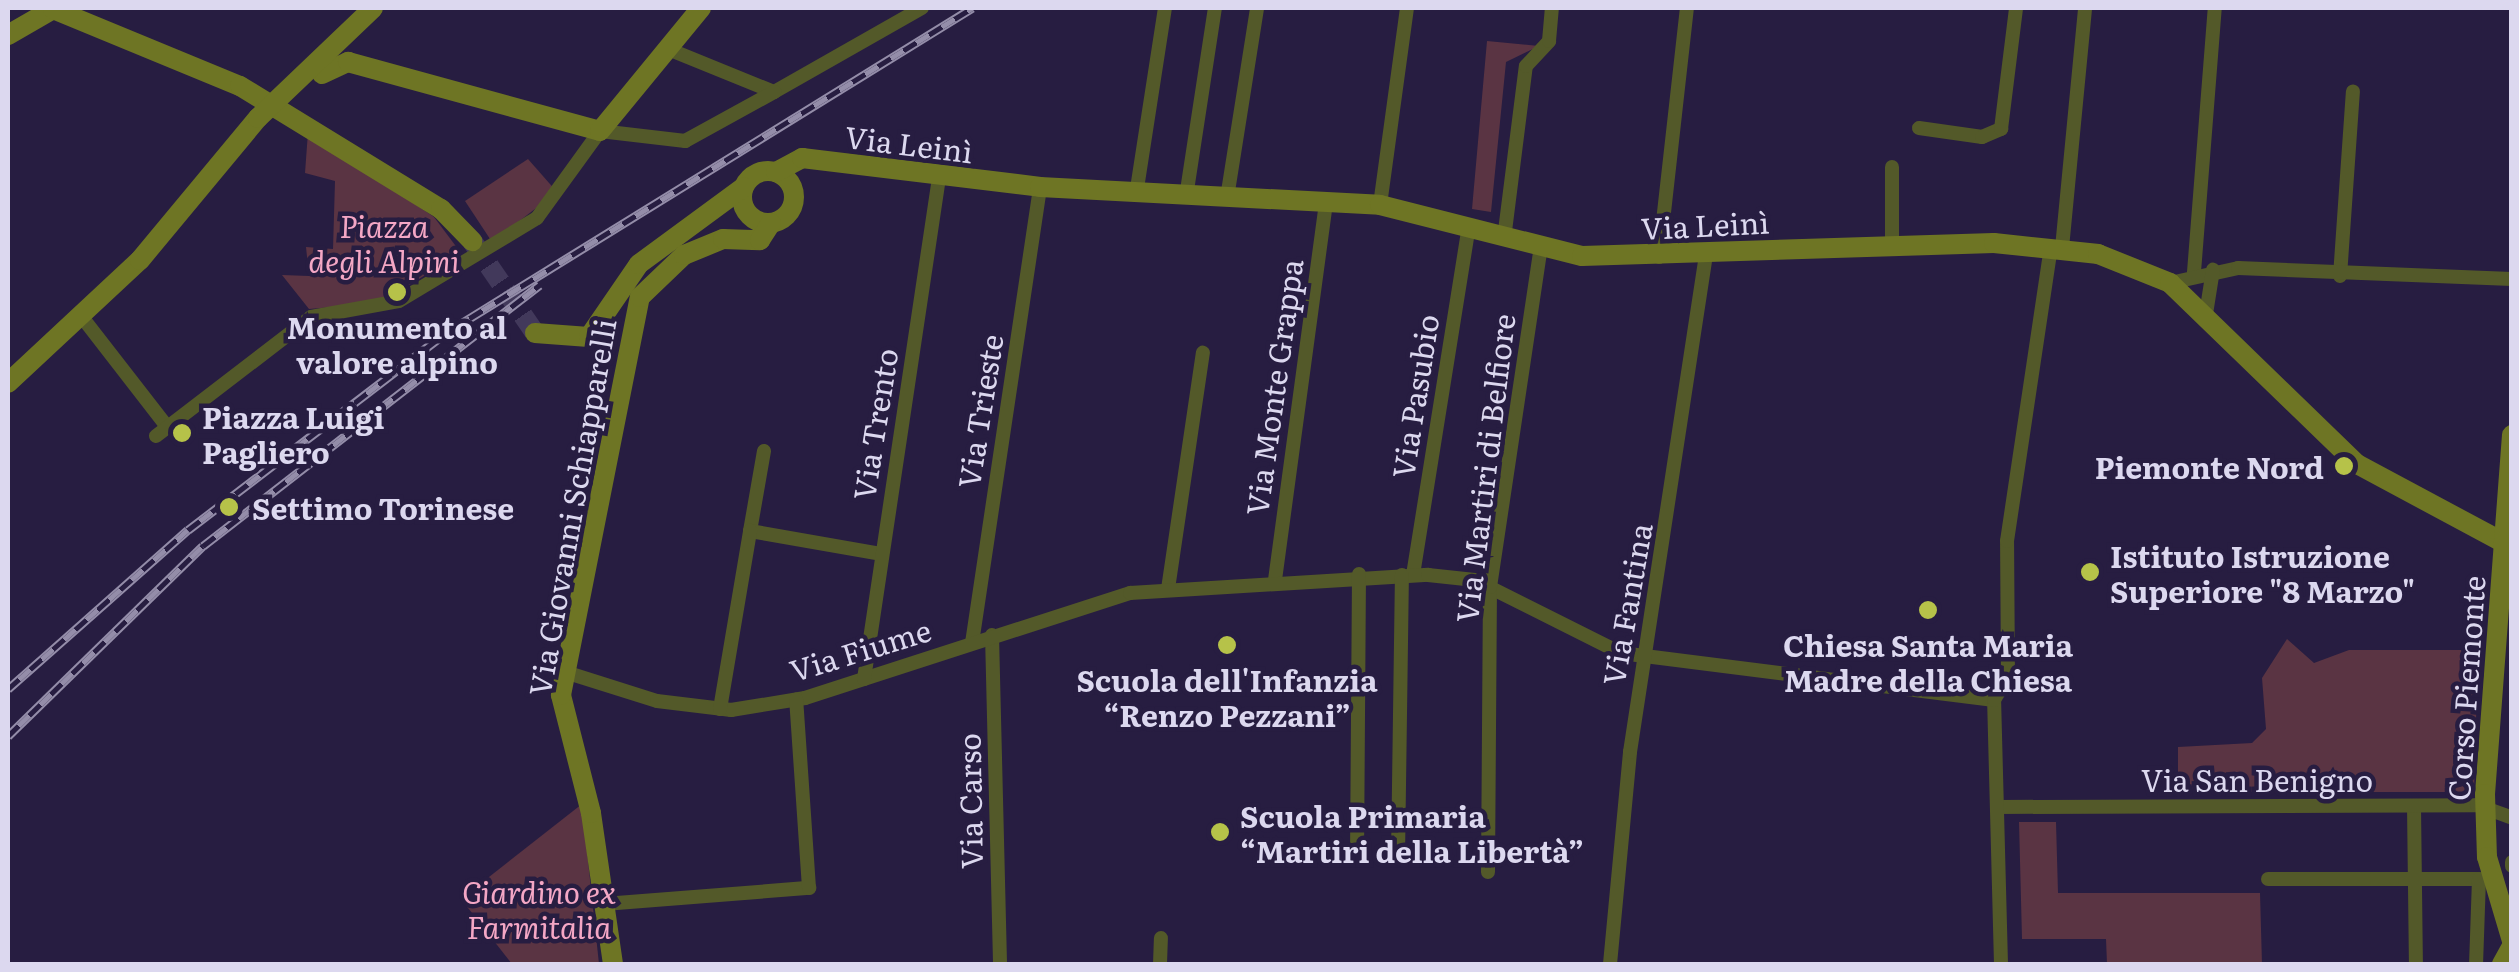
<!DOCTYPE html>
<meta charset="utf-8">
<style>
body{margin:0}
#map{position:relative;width:2519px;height:972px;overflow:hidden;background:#271d41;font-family:Literata,serif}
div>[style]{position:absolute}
.green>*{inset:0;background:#5a3443}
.secondary-tunnel>*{height:20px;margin-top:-10px;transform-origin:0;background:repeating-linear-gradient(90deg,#42395b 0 20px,transparent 0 30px)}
.street>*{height:14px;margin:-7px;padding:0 7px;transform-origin:7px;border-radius:7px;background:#535929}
.secondary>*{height:20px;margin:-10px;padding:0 10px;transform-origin:10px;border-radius:10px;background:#6e7524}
.secondary>.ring{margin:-10px;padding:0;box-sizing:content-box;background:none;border:20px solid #6e7524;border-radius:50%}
.rail>*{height:9px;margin-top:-4.5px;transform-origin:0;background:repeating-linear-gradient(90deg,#271d41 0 15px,#948da9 0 30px);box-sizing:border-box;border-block:2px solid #948da9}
.dots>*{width:28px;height:28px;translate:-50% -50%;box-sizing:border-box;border:5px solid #271d41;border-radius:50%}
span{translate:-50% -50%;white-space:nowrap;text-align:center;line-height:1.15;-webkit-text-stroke:9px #271d41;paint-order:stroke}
.street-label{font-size:30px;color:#dcd8ef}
.park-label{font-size:30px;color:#f4a7c5;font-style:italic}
.poi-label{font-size:30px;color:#dcd8ef;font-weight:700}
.left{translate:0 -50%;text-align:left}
.right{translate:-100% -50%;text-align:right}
.frame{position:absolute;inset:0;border:10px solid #dcd8ef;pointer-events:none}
</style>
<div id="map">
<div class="green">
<div style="clip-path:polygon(1487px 41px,1539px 46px,1506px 62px,1491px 212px,1472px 209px)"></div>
<div style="clip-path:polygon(308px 132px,434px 217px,461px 253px,380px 303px,309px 309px,282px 275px,309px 276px,306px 247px,333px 249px,335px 181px,305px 173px)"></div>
<div style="clip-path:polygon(528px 159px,557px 192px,492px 242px,465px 201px)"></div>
<div style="clip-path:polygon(2287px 639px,2314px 663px,2349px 650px,2478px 650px,2474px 792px,2178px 792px,2178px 747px,2252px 743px,2266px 729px,2262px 678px)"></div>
<div style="clip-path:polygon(582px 804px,599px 964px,512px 964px,461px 899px)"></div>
<div style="clip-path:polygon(2019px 822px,2056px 822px,2058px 893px,2260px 893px,2262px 964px,2107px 964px,2106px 939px,2022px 939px)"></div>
</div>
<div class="secondary-tunnel">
<div style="left:472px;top:241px;width:112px;rotate:55.6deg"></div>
</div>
<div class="street">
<div style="left:673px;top:51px;width:109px;rotate:22.1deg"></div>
<div style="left:774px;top:92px;width:170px;rotate:-29.6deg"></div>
<div style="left:1919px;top:128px;width:64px;rotate:8.1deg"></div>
<div style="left:1982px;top:137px;width:21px;rotate:-23deg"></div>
<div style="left:2001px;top:129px;width:122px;rotate:-82.9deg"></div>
<div style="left:1892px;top:167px;width:78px;rotate:90deg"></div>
<div style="left:1136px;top:195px;width:189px;rotate:-81.2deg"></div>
<div style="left:1186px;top:197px;width:191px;rotate:-81.3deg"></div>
<div style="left:1227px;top:198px;width:192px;rotate:-81deg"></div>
<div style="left:1380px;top:205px;width:199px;rotate:-82.2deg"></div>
<div style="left:1504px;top:239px;width:174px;rotate:-82.8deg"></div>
<div style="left:1526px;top:66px;width:34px;rotate:-47deg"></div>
<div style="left:1549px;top:41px;width:33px;rotate:-85deg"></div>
<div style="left:2062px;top:248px;width:241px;rotate:-84.5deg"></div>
<div style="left:1659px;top:257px;width:251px;rotate:-83.6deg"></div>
<div style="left:2194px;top:272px;width:265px;rotate:-85.5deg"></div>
<div style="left:2340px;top:276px;width:185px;rotate:-86deg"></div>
<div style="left:2170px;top:283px;width:70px;rotate:-12.4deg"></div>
<div style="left:2238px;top:268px;width:274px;rotate:2.3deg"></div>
<div style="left:2206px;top:314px;width:45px;rotate:-81deg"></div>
<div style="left:82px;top:317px;width:140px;rotate:52.2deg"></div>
<div style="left:156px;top:436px;width:195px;rotate:-37.5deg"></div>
<div style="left:311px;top:317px;width:89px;rotate:-10.3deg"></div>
<div style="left:399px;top:301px;width:161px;rotate:-31deg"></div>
<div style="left:537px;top:218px;width:107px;rotate:-54.1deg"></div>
<div style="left:600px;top:131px;width:86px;rotate:6.7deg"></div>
<div style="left:685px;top:141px;width:102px;rotate:-28.8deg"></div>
<div style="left:764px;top:451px;width:81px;rotate:99.9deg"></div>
<div style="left:750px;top:531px;width:134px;rotate:9.9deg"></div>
<div style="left:1413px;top:575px;width:354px;rotate:-80.9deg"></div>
<div style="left:1275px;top:580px;width:381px;rotate:-82.3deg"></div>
<div style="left:1168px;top:589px;width:239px;rotate:-81.6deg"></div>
<div style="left:992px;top:635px;width:329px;rotate:88.6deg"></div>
<div style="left:972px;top:643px;width:461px;rotate:-81.5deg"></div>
<div style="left:565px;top:672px;width:96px;rotate:17.5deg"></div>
<div style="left:657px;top:701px;width:75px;rotate:6.9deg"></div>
<div style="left:731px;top:710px;width:75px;rotate:-9.2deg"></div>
<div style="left:805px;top:698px;width:342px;rotate:-17.9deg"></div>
<div style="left:1130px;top:593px;width:299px;rotate:-3.5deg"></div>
<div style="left:1428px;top:575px;width:47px;rotate:6.1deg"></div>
<div style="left:1475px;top:580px;width:163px;rotate:26.6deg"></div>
<div style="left:1621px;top:653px;width:376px;rotate:7.2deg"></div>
<div style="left:864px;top:679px;width:507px;rotate:-81.49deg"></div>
<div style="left:720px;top:709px;width:181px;rotate:-80.4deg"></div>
<div style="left:2414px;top:806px;width:158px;rotate:89.3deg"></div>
<div style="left:1998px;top:807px;width:479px;rotate:-0.2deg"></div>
<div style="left:2477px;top:805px;width:37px;rotate:20deg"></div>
<div style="left:1398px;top:857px;width:282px;rotate:-89.2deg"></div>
<div style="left:1357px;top:859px;width:285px;rotate:-89.6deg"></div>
<div style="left:2512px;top:862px;width:4px;rotate:90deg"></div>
<div style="left:1488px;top:872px;width:285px;rotate:-89.6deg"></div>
<div style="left:1490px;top:587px;width:339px;rotate:-81.5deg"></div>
<div style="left:2268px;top:879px;width:211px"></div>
<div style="left:2479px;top:879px;width:85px;rotate:92deg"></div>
<div style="left:604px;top:904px;width:206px;rotate:-4.5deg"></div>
<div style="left:809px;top:888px;width:189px;rotate:-93.9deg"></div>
<div style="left:1160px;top:964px;width:26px;rotate:-88deg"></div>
<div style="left:1610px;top:964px;width:213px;rotate:-84.6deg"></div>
<div style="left:1630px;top:752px;width:503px;rotate:-81.31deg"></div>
<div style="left:2001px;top:964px;width:264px;rotate:-91.5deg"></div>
<div style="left:1994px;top:700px;width:27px;rotate:-59deg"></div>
<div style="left:2008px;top:677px;width:136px;rotate:-90.4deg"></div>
<div style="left:2007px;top:541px;width:297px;rotate:-81.5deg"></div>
</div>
<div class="secondary">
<div style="left:8px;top:35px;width:52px;rotate:-30deg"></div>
<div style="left:53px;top:9px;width:202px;rotate:22.4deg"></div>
<div style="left:240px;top:86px;width:236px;rotate:31.5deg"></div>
<div style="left:441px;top:209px;width:45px;rotate:45.9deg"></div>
<div style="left:322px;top:74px;width:29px;rotate:-25deg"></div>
<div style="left:348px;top:62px;width:261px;rotate:15.3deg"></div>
<div style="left:600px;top:131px;width:159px;rotate:-50.6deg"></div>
<div class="ring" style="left:742px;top:171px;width:32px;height:32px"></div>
<div style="left:776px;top:172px;width:30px;rotate:-28deg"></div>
<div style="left:802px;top:158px;width:240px;rotate:6.9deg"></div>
<div style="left:1040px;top:187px;width:340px;rotate:3deg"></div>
<div style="left:1380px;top:205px;width:208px;rotate:14.2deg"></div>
<div style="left:1582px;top:256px;width:412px;rotate:-1.8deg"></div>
<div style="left:1994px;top:243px;width:105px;rotate:6deg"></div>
<div style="left:2098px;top:254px;width:78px;rotate:21.9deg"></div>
<div style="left:2170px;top:283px;width:260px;rotate:44.1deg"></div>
<div style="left:2357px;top:464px;width:176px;rotate:28.2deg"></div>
<div style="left:535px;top:333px;width:54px;rotate:4.2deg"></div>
<div style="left:589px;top:337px;width:88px;rotate:-55.6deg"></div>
<div style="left:639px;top:264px;width:130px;rotate:-36.3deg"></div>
<div style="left:8px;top:383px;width:180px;rotate:-43deg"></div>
<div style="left:140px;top:260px;width:185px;rotate:-50.3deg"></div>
<div style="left:258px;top:118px;width:159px;rotate:-43.7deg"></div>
<div style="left:2512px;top:435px;width:360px;rotate:94.3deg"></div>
<div style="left:2485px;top:794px;width:63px;rotate:88.2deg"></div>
<div style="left:2487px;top:857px;width:88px;rotate:73.4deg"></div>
<div style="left:613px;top:964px;width:153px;rotate:-98.3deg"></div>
<div style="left:591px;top:813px;width:122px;rotate:-104.3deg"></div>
<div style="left:561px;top:695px;width:406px;rotate:-78.8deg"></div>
<div style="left:640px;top:297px;width:61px;rotate:-43.7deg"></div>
<div style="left:684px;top:255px;width:42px;rotate:-22.3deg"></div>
<div style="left:723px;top:239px;width:37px;rotate:2deg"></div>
<div style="left:760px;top:240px;width:20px;rotate:-57deg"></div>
<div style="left:2502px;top:964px;width:21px;rotate:-61deg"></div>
</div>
<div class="rail">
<div style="left:8px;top:689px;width:240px;rotate:-41.5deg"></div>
<div style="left:188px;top:530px;width:322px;rotate:-37.4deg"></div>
<div style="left:444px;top:334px;width:621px;rotate:-31.69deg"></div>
<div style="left:8px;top:736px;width:272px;rotate:-44.3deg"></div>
<div style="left:203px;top:546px;width:426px;rotate:-37.8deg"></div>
</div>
<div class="dots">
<div style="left:397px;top:292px;background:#b6c249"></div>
<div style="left:182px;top:433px;background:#b6c249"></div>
<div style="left:2344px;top:466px;background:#b6c249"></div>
<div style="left:229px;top:507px;background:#b6c249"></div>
<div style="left:2090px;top:572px;background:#b6c249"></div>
<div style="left:1928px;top:610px;background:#b6c249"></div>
<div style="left:1227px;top:645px;background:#b6c249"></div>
<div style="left:1220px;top:832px;background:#b6c249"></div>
</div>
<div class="street-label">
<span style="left:909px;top:143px;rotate:7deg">Via Leinì</span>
<span style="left:1705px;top:224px;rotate:-3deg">Via Leinì</span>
<span style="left:1273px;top:387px;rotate:-82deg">Via Monte Grappa</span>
<span style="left:1414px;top:396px;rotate:-81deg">Via Pasubio</span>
<span style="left:979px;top:411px;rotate:-81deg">Via Trieste</span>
<span style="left:874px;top:424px;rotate:-81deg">Via Trento</span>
<span style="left:1484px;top:468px;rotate:-83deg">Via Martiri di Belfiore</span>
<span style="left:571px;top:507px;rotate:-80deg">Via Giovanni Schiapparelli</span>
<span style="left:1626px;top:604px;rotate:-80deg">Via Fantina</span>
<span style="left:860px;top:649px;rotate:-17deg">Via Fiume</span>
<span style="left:2465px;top:688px;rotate:-86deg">Corso Piemonte</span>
<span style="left:2257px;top:779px">Via San Benigno</span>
<span style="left:969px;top:801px;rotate:-91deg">Via Carso</span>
</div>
<div class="park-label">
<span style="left:384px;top:242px">Piazza<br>degli Alpini</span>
<span style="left:539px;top:908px">Giardino ex<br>Farmitalia</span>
</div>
<div class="poi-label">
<span style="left:397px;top:343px">Monumento al<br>valore alpino</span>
<span class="left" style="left:202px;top:433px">Piazza Luigi<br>Pagliero</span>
<span class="right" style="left:2324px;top:466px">Piemonte Nord</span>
<span class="left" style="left:252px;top:507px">Settimo Torinese</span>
<span class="left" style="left:2110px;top:572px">Istituto Istruzione<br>Superiore "8 Marzo"</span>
<span style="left:1928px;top:661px">Chiesa Santa Maria<br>Madre della Chiesa</span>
<span style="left:1227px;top:696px">Scuola dell'Infanzia<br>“Renzo Pezzani”</span>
<span class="left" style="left:1240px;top:832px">Scuola Primaria<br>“Martiri della Libertà”</span>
</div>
<div class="frame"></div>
</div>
